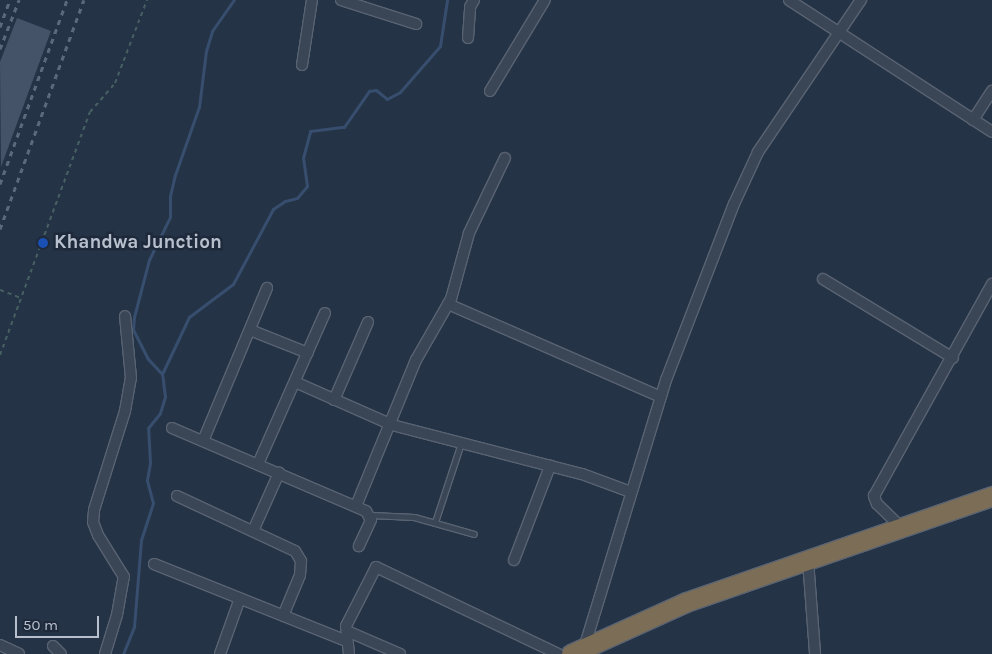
<!DOCTYPE html>
<style>
body{margin:0}
#map{position:relative;width:992px;height:654px;overflow:hidden;background:#253346;font-family:Karla,sans-serif}
div>[style]{position:absolute}
.stream>*{height:3px;margin:-1.5px;padding:0 1.5px;transform-origin:1.5px;border-radius:1.5px;background:#374e6e}
.building>*{inset:0;background:#445368}
.path>*{height:2px;margin-top:-1px;transform-origin:0;background:repeating-linear-gradient(90deg,#466062 0 4px,transparent 0 8px)}
.roads{filter:drop-shadow(1px 0 #596372) drop-shadow(-1px 0 #596372) drop-shadow(0 1px #596372) drop-shadow(0 -1px #596372)}
.lane>*{height:5px;margin:-2.5px;padding:0 2.5px;transform-origin:2.5px;border-radius:2.5px;background:#3a4555}
.street>*{height:10px;margin:-5px;padding:0 5px;transform-origin:5px;border-radius:5px;background:#3a4555}
.highway>*{height:19px;margin:-9.5px;padding:0 9.5px;transform-origin:9.5px;border-radius:9.5px;background:#7c6d56}
.rail>*{height:3px;margin-top:-1.5px;transform-origin:0;background:repeating-linear-gradient(90deg,#5c697c 0 5px,transparent 0 10px)}
.dots>*{width:14px;height:14px;translate:-50% -50%;box-sizing:border-box;border:2px solid #1e2a3b;border-radius:50%}
span{translate:-50% -50%;white-space:nowrap;text-align:center;line-height:1.15;-webkit-text-stroke:5px #1e2a3b;paint-order:stroke}
.poi-label{font-size:19px;color:#b8c0ce;font-weight:700}
.left{translate:0 -50%;text-align:left}
.scale{position:absolute;left:15px;top:616px;width:84px;height:22px;box-sizing:border-box;border:2px solid #b8c0ce;border-top:0;padding-left:6px;font-size:15px;line-height:18px;white-space:nowrap;color:#b8c0ce;-webkit-text-stroke:4px #1e2a3b;paint-order:stroke}
</style>
<div id="map">
<div class="stream">
<div style="left:162px;top:374px;width:21px;rotate:-133deg"></div>
<div style="left:148px;top:359px;width:34px;rotate:-117deg"></div>
<div style="left:133px;top:329px;width:12px;rotate:-85deg"></div>
<div style="left:134px;top:317px;width:59px;rotate:-75.3deg"></div>
<div style="left:149px;top:260px;width:48px;rotate:-64deg"></div>
<div style="left:170px;top:217px;width:21px;rotate:-90deg"></div>
<div style="left:170px;top:196px;width:22px;rotate:-77deg"></div>
<div style="left:175px;top:175px;width:72px;rotate:-70.6deg"></div>
<div style="left:199px;top:107px;width:56px;rotate:-82.9deg"></div>
<div style="left:206px;top:51px;width:21px;rotate:-73deg"></div>
<div style="left:212px;top:31px;width:38px;rotate:-55deg"></div>
<div style="left:123px;top:654px;width:29px;rotate:-68deg"></div>
<div style="left:134px;top:627px;width:87px;rotate:-85.4deg"></div>
<div style="left:141px;top:540px;width:39px;rotate:-72deg"></div>
<div style="left:153px;top:503px;width:24px;rotate:-105deg"></div>
<div style="left:147px;top:480px;width:17px;rotate:-80deg"></div>
<div style="left:150px;top:463px;width:35px;rotate:-93deg"></div>
<div style="left:148px;top:428px;width:19px;rotate:-51deg"></div>
<div style="left:160px;top:413px;width:17px;rotate:-73deg"></div>
<div style="left:165px;top:397px;width:23px;rotate:-97deg"></div>
<div style="left:162px;top:374px;width:63px;rotate:-64.7deg"></div>
<div style="left:189px;top:317px;width:55px;rotate:-36.9deg"></div>
<div style="left:233px;top:284px;width:85px;rotate:-61.9deg"></div>
<div style="left:273px;top:209px;width:14px;rotate:-34deg"></div>
<div style="left:285px;top:201px;width:12px;rotate:-14deg"></div>
<div style="left:297px;top:198px;width:16px;rotate:-50deg"></div>
<div style="left:307px;top:186px;width:28px;rotate:-98deg"></div>
<div style="left:303px;top:158px;width:28px;rotate:-75deg"></div>
<div style="left:310px;top:131px;width:34px;rotate:-7deg"></div>
<div style="left:344px;top:127px;width:44px;rotate:-55.2deg"></div>
<div style="left:369px;top:91px;width:7px;rotate:-8deg"></div>
<div style="left:376px;top:90px;width:14px;rotate:39deg"></div>
<div style="left:387px;top:99px;width:15px;rotate:-28deg"></div>
<div style="left:400px;top:92px;width:61px;rotate:-49deg"></div>
<div style="left:440px;top:46px;width:47px;rotate:-81.3deg"></div>
</div>
<div class="building">
<div style="clip-path:polygon(17px 18px,51px 31px,1px 167px,0 62px)"></div>
</div>
<div class="path">
<div style="left:0;top:290px;width:22px;rotate:21deg"></div>
<div style="left:0;top:355px;width:259px;rotate:-69.7deg"></div>
<div style="left:90px;top:112px;width:38px;rotate:-49deg"></div>
<div style="left:115px;top:83px;width:89px;rotate:-68.9deg"></div>
</div>
<div class="roads">
<div class="lane">
<div style="left:371px;top:515px;width:43px;rotate:2.7deg"></div>
<div style="left:414px;top:517px;width:62px;rotate:15.8deg"></div>
<div style="left:435px;top:522px;width:83px;rotate:-71.8deg"></div>
</div>
<div class="street">
<div style="left:341px;top:0;width:79px;rotate:17.7deg"></div>
<div style="left:789px;top:0;width:242px;rotate:33deg"></div>
<div style="left:468px;top:38px;width:31px;rotate:-86deg"></div>
<div style="left:470px;top:7px;width:8px;rotate:-60deg"></div>
<div style="left:302px;top:65px;width:66px;rotate:-81.3deg"></div>
<div style="left:490px;top:91px;width:106px;rotate:-58.9deg"></div>
<div style="left:973px;top:120px;width:35px;rotate:-57deg"></div>
<div style="left:823px;top:279px;width:152px;rotate:31.3deg"></div>
<div style="left:448px;top:304px;width:232px;rotate:23.6deg"></div>
<div style="left:250px;top:330px;width:62px;rotate:21.6deg"></div>
<div style="left:295px;top:382px;width:106px;rotate:23.9deg"></div>
<div style="left:392px;top:425px;width:196px;rotate:14.5deg"></div>
<div style="left:582px;top:474px;width:52px;rotate:20.2deg"></div>
<div style="left:334px;top:400px;width:85px;rotate:-66.4deg"></div>
<div style="left:172px;top:428px;width:211px;rotate:23.2deg"></div>
<div style="left:366px;top:511px;width:10px;rotate:61deg"></div>
<div style="left:371px;top:520px;width:29px;rotate:115deg"></div>
<div style="left:203px;top:441px;width:166px;rotate:-67.3deg"></div>
<div style="left:258px;top:464px;width:165px;rotate:-66.1deg"></div>
<div style="left:177px;top:496px;width:130px;rotate:25deg"></div>
<div style="left:295px;top:551px;width:12px;rotate:59deg"></div>
<div style="left:301px;top:561px;width:14px;rotate:94deg"></div>
<div style="left:300px;top:575px;width:44px;rotate:112.5deg"></div>
<div style="left:356px;top:506px;width:158px;rotate:-67.7deg"></div>
<div style="left:416px;top:360px;width:70px;rotate:-60.2deg"></div>
<div style="left:451px;top:299px;width:68px;rotate:-74.7deg"></div>
<div style="left:469px;top:233px;width:83px;rotate:-64.4deg"></div>
<div style="left:902px;top:528px;width:35px;rotate:-136deg"></div>
<div style="left:877px;top:504px;width:9px;rotate:-111deg"></div>
<div style="left:874px;top:496px;width:243px;rotate:-60.9deg"></div>
<div style="left:253px;top:531px;width:64px;rotate:-65.9deg"></div>
<div style="left:514px;top:560px;width:101px;rotate:-69deg"></div>
<div style="left:808px;top:560px;width:94px;rotate:85.7deg"></div>
<div style="left:154px;top:564px;width:208px;rotate:21.8deg"></div>
<div style="left:347px;top:631px;width:58px;rotate:23.5deg"></div>
<div style="left:0;top:645px;width:21px;rotate:25deg"></div>
<div style="left:585px;top:645px;width:277px;rotate:-73deg"></div>
<div style="left:666px;top:380px;width:189px;rotate:-68.9deg"></div>
<div style="left:734px;top:204px;width:57px;rotate:-65.2deg"></div>
<div style="left:758px;top:152px;width:184px;rotate:-55.9deg"></div>
<div style="left:53px;top:646px;width:11px;rotate:45deg"></div>
<div style="left:105px;top:654px;width:41px;rotate:-72.9deg"></div>
<div style="left:117px;top:615px;width:39px;rotate:-80deg"></div>
<div style="left:124px;top:577px;width:49px;rotate:-121.8deg"></div>
<div style="left:98px;top:535px;width:14px;rotate:-111deg"></div>
<div style="left:93px;top:522px;width:12px;rotate:-85deg"></div>
<div style="left:94px;top:510px;width:104px;rotate:-72.6deg"></div>
<div style="left:125px;top:411px;width:34px;rotate:-80deg"></div>
<div style="left:131px;top:378px;width:62px;rotate:-95.5deg"></div>
<div style="left:220px;top:654px;width:59px;rotate:-70.3deg"></div>
<div style="left:349px;top:654px;width:28px;rotate:-96deg"></div>
<div style="left:346px;top:626px;width:66px;rotate:-63deg"></div>
<div style="left:376px;top:567px;width:202px;rotate:25.5deg"></div>
</div>
<div class="highway">
<div style="left:571px;top:654px;width:126px;rotate:-24.3deg"></div>
<div style="left:686px;top:602px;width:324px;rotate:-19.1deg"></div>
</div>
</div>
<div class="rail">
<div style="left:0;top:27px;width:29px;rotate:-70deg"></div>
<div style="left:0;top:49px;width:53px;rotate:-68.8deg"></div>
<div style="left:0;top:184px;width:196px;rotate:-70deg"></div>
<div style="left:0;top:229px;width:244px;rotate:-69.9deg"></div>
</div>
<div class="dots">
<div style="left:43px;top:243px;background:#1a4fb4"></div>
</div>
<div class="poi-label">
<span class="left" style="left:54px;top:243px">Khandwa Junction</span>
</div>
<div class="scale">50 m</div>
</div>
